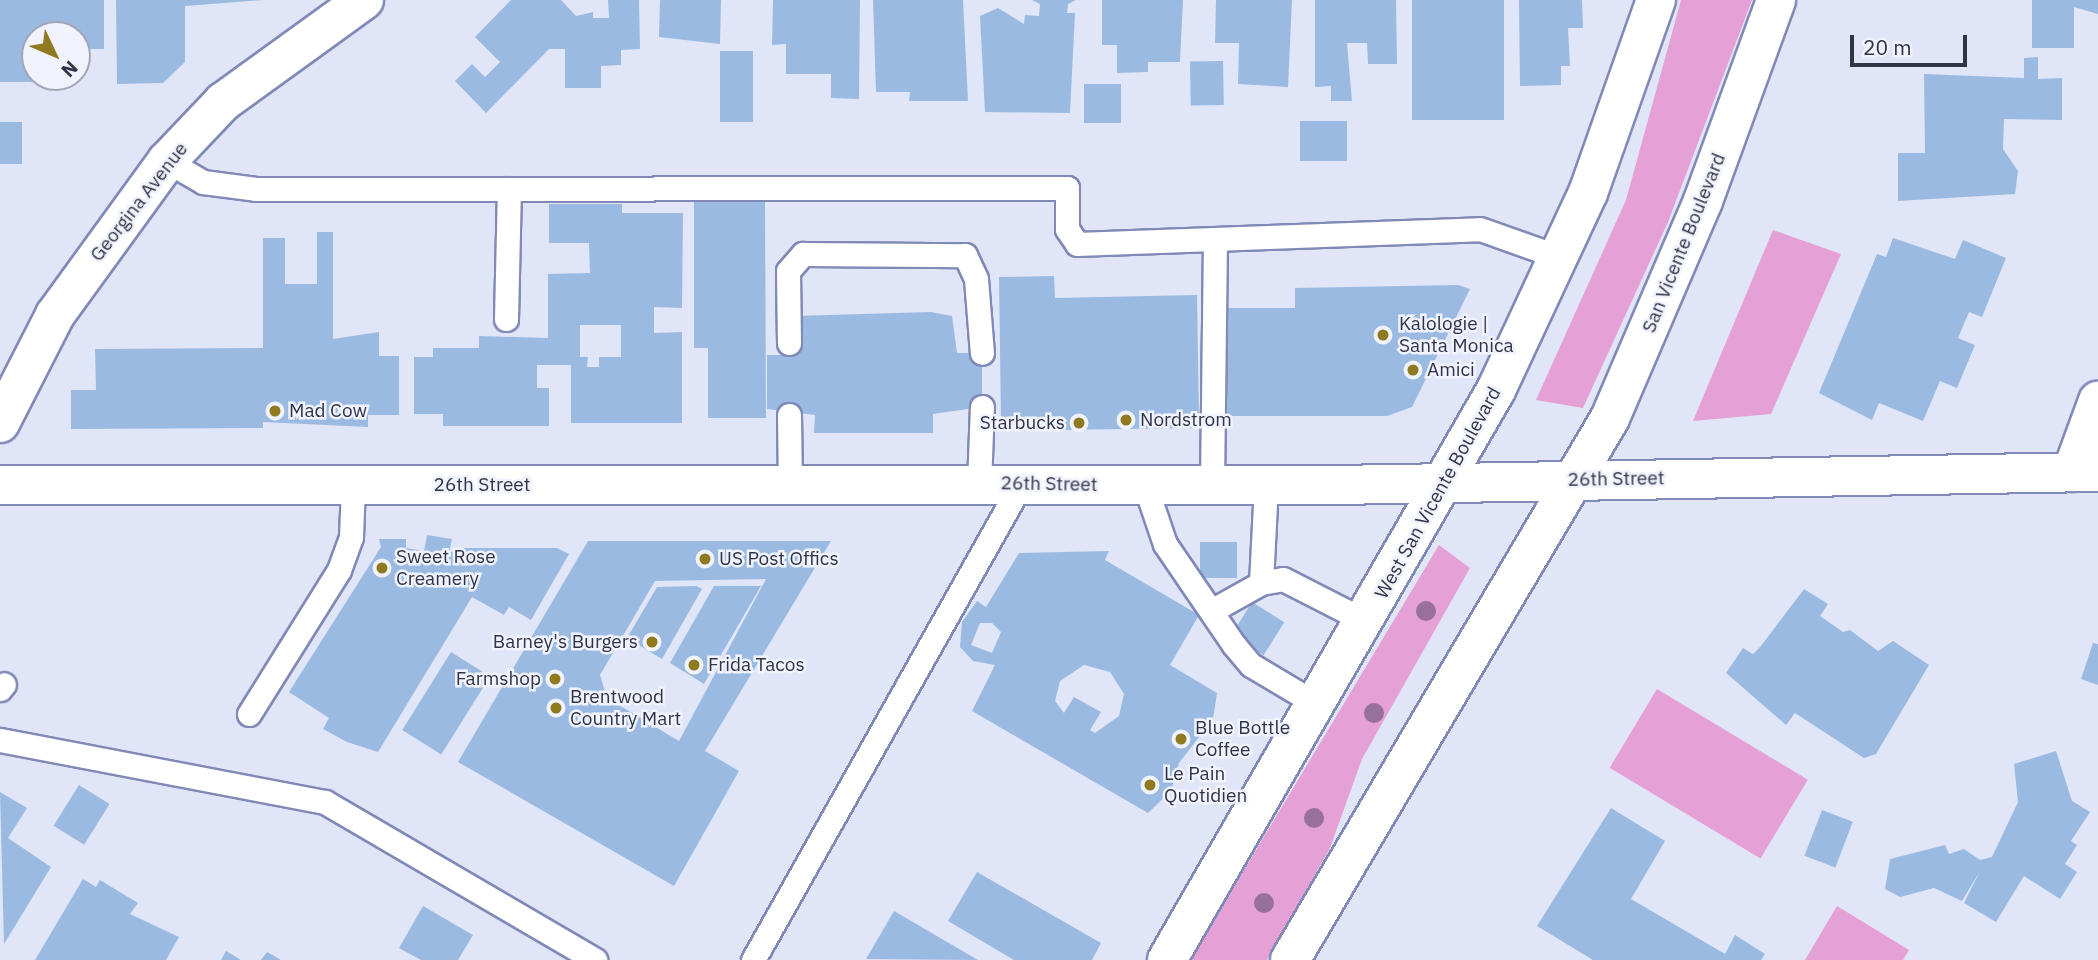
<!DOCTYPE html>
<style>
body{margin:0}
#map{position:relative;width:2098px;height:960px;overflow:hidden;background:#e0e5f8;font-family:"IBM Plex Sans",sans-serif}
div>[style]{position:absolute}
.green>*{inset:0;background:#e5a0d5;transform-origin:0 0}
.building>*{inset:0;background:#9bbae2;transform-origin:0 0}
.roads{filter:drop-shadow(2px 0 #818ab6) drop-shadow(-2px 0 #818ab6) drop-shadow(0 2px #818ab6) drop-shadow(0 -2px #818ab6)}
.lane>*{height:23px;margin:-11.5px;padding:0 11.5px;transform-origin:11.5px;border-radius:11.5px;background:#fff}
.street>*{height:38px;margin:-19px;padding:0 19px;transform-origin:19px;border-radius:19px;background:#fff}
.secondary>*{height:38px;margin:-19px;padding:0 19px;transform-origin:19px;border-radius:19px;background:#fff}
.trees>*{width:20px;height:20px;margin:-10px;border-radius:50%;background:#97719c}
.dots>*{width:19px;height:19px;translate:-50% -50%;box-sizing:border-box;border:4px solid #f0f2fc;border-radius:50%}
span{translate:-50% -50%;white-space:nowrap;text-align:center;line-height:1.15;-webkit-text-stroke:5px #f0f2fc;paint-order:stroke}
.street-label{font-size:19px;color:#303447}
.poi-label{font-size:19px;color:#303447}
.left{translate:0 -50%;text-align:left}
.right{translate:-100% -50%;text-align:right}
.north{position:absolute;left:21px;top:21px;width:70px;height:70px;box-sizing:border-box;background:#f0f2fc;border:2px solid #a3a6b4;border-radius:50%;rotate:134deg;font-size:19px;font-weight:700;line-height:28px;text-align:center;color:#303447}
.north::after{content:'';display:block;margin:auto;width:24px;height:32px;background:#8f7a1f;clip-path:polygon(50% 0,100% 100%,50% 72%,0 100%)}
.scale{position:absolute;left:1850px;top:35px;width:117px;height:32px;box-sizing:border-box;border:4px solid #303447;border-top:0;padding-left:9px;font-size:21px;line-height:24px;white-space:nowrap;color:#303447;-webkit-text-stroke:5px #f0f2fc;paint-order:stroke}
</style>
<div id="map">
<div class="green">
<div style="clip-path:polygon(1681px 0,1752px 0,1668px 222px,1583px 408px,1536px 400px,1626px 200px)"></div>
<div style="clip-path:polygon(1773px 230px,1841px 254px,1771px 414px,1693px 421px)"></div>
<div style="clip-path:polygon(1439px 545px,1470px 568px,1362px 759px,1330px 848px,1267px 960px,1190px 960px)"></div>
<div style="left:1657px;top:689px;width:176px;height:92px;rotate:31deg"></div>
<div style="clip-path:polygon(1837px 906px,1909px 950px,1903px 960px,1805px 960px)"></div>
</div>
<div class="building">
<div style="clip-path:polygon(0 0,104px 0,104px 49px,86px 49px,86px 74px,77px 74px,77px 35px,35px 35px,35px 82px,0 82px)"></div>
<div style="clip-path:polygon(116px 0,263px 0,185px 6px,185px 62px,163px 83px,117px 84px)"></div>
<div style="clip-path:polygon(511px 0,561px 0,576px 16px,593px 12px,593px 18px,609px 18px,608px 0,639px 0,640px 49px,621px 50px,621px 65px,601px 66px,601px 88px,565px 88px,565px 49px,549px 49px,486px 113px,455px 81px,472px 64px,485px 77px,500px 62px,475px 37px)"></div>
<div style="clip-path:polygon(660px 0,721px 0,720px 44px,659px 37px)"></div>
<div style="clip-path:polygon(773px 0,860px 0,859px 99px,831px 98px,831px 74px,786px 74px,786px 44px,772px 45px)"></div>
<div style="clip-path:polygon(873px 0,963px 0,968px 101px,909px 101px,910px 92px,876px 92px)"></div>
<div style="clip-path:polygon(1032px 0,1076px 0,1068px 4px,1067px 13px,1075px 13px,1070px 113px,985px 112px,980px 16px,998px 8px,1024px 24px,1025px 15px,1039px 16px,1040px 4px)"></div>
<div style="clip-path:polygon(1102px 0,1183px 0,1180px 62px,1148px 62px,1148px 72px,1117px 73px,1117px 45px,1102px 45px)"></div>
<div style="clip-path:polygon(1216px 0,1292px 0,1288px 87px,1238px 84px,1239px 43px,1215px 43px)"></div>
<div style="clip-path:polygon(1315px 0,1396px 0,1397px 64px,1368px 64px,1367px 43px,1347px 43px,1352px 101px,1331px 101px,1331px 86px,1315px 87px)"></div>
<div style="left:1412px;top:0;width:92px;height:120px"></div>
<div style="clip-path:polygon(1519px 0,1582px 0,1583px 28px,1568px 28px,1570px 66px,1561px 66px,1561px 85px,1520px 86px)"></div>
<div style="clip-path:polygon(2032px 0,2098px 0,2098px 14px,2074px 7px,2074px 48px,2032px 48px)"></div>
<div style="left:720px;top:51px;width:33px;height:71px"></div>
<div style="clip-path:polygon(2038px 57px,2038px 79px,2062px 78px,2062px 120px,2004px 119px,2003px 149px,2018px 171px,2015px 194px,1898px 201px,1898px 153px,1925px 153px,1924px 74px,2024px 78px,2024px 58px)"></div>
<div style="left:1223px;top:61px;width:44px;height:33px;rotate:89deg"></div>
<div style="left:1121px;top:84px;width:39px;height:37px;rotate:90deg"></div>
<div style="left:1300px;top:121px;width:47px;height:40px"></div>
<div style="left:0;top:122px;width:22px;height:42px"></div>
<div style="clip-path:polygon(694px 202px,765px 202px,766px 418px,708px 418px,708px 348px,694px 348px)"></div>
<div style="clip-path:polygon(evenodd,549px 204px,622px 204px,622px 213px,683px 213px,682px 308px,654px 307px,654px 333px,682px 332px,682px 423px,571px 423px,571px 365px,537px 365px,537px 388px,549px 388px,549px 426px,443px 426px,443px 414px,414px 414px,414px 357px,433px 357px,433px 348px,479px 348px,479px 336px,548px 338px,548px 274px,590px 273px,589px 243px,549px 243px,549px 204px,580px 325px,621px 325px,621px 357px,599px 357px,599px 367px,587px 367px,588px 357px,580px 357px,580px 325px)"></div>
<div style="clip-path:polygon(317px 232px,333px 232px,333px 339px,379px 332px,379px 356px,399px 356px,399px 415px,368px 415px,368px 427px,263px 422px,263px 428px,71px 429px,71px 390px,96px 390px,95px 349px,263px 348px,263px 238px,285px 238px,285px 284px,317px 284px)"></div>
<div style="clip-path:polygon(1893px 238px,1955px 259px,1963px 240px,2006px 258px,1982px 317px,1969px 312px,1958px 338px,1975px 345px,1957px 388px,1940px 381px,1923px 421px,1879px 403px,1872px 420px,1819px 393px,1877px 254px,1886px 257px)"></div>
<div style="clip-path:polygon(1054px 276px,1055px 298px,1197px 295px,1199px 418px,1193px 418px,1193px 428px,1056px 430px,1056px 420px,1001px 421px,999px 277px)"></div>
<div style="clip-path:polygon(1458px 285px,1470px 289px,1412px 407px,1387px 416px,1224px 416px,1226px 308px,1295px 308px,1295px 288px)"></div>
<div style="clip-path:polygon(931px 312px,952px 316px,957px 353px,982px 353px,982px 407px,933px 414px,933px 433px,814px 433px,815px 415px,767px 409px,767px 355px,789px 355px,795px 316px)"></div>
<div style="clip-path:polygon(427px 535px,452px 539px,449px 553px,461px 548px,557px 548px,569px 554px,531px 620px,509px 607px,504px 615px,472px 597px,378px 752px,347px 742px,323px 729px,329px 718px,289px 692px,381px 547px,379px 539px,406px 539px,406px 548px,424px 551px)"></div>
<div style="clip-path:polygon(evenodd,588px 541px,831px 541px,705px 751px,739px 771px,674px 886px,458px 762px,588px 541px,766px 579px,679px 741px,607px 698px,600px 675px,655px 581px,766px 579px)"></div>
<div style="left:1200px;top:542px;width:37px;height:36px"></div>
<div style="clip-path:polygon(evenodd,1109px 551px,1105px 560px,1199px 615px,1170px 665px,1217px 693px,1213px 719px,1179px 763px,1171px 791px,1148px 813px,972px 711px,995px 665px,973px 661px,960px 647px,962px 622px,977px 601px,986px 607px,1019px 553px,1109px 551px,980px 623px,992px 623px,1001px 632px,992px 653px,971px 645px,980px 623px,1109px 551px,1084px 665px,1110px 672px,1124px 694px,1119px 716px,1095px 733px,1090px 730px,1101px 712px,1074px 697px,1064px 713px,1055px 701px,1060px 681px,1084px 665px)"></div>
<div style="clip-path:polygon(696px 586px,702px 589px,662px 659px,627px 638px,657px 587px)"></div>
<div style="clip-path:polygon(714px 586px,761px 586px,704px 684px,670px 663px)"></div>
<div style="clip-path:polygon(1804px 589px,1828px 604px,1820px 616px,1843px 632px,1850px 630px,1878px 651px,1893px 641px,1929px 665px,1876px 754px,1864px 758px,1795px 713px,1786px 725px,1726px 673px,1743px 648px,1753px 654px,1761px 646px)"></div>
<div style="left:1252px;top:602px;width:38px;height:39px;rotate:32deg"></div>
<div style="clip-path:polygon(2093px 643px,2098px 644px,2098px 685px,2081px 679px)"></div>
<div style="left:451px;top:652px;width:46px;height:92px;rotate:32deg"></div>
<div style="clip-path:polygon(2056px 751px,2072px 801px,2090px 812px,2071px 841px,2077px 845px,2065px 864px,2077px 872px,2060px 899px,2024px 876px,1996px 922px,1964px 903px,1980px 871px,1962px 901px,1934px 888px,1900px 897px,1885px 889px,1890px 859px,1945px 845px,1949px 854px,1964px 849px,1980px 860px,1992px 857px,2018px 802px,2014px 764px)"></div>
<div style="left:79px;top:785px;width:36px;height:48px;rotate:32deg"></div>
<div style="clip-path:polygon(0 792px,27px 808px,8px 838px,51px 867px,4px 944px)"></div>
<div style="clip-path:polygon(1611px 808px,1665px 841px,1631px 899px,1725px 954px,1735px 935px,1765px 954px,1761px 960px,1593px 960px,1537px 926px)"></div>
<div style="left:1822px;top:810px;width:33px;height:49px;rotate:21deg"></div>
<div style="clip-path:polygon(977px 872px,1101px 943px,1092px 960px,1014px 960px,948px 921px)"></div>
<div style="clip-path:polygon(83px 879px,96px 887px,100px 880px,138px 903px,130px 914px,179px 937px,166px 960px,35px 960px)"></div>
<div style="clip-path:polygon(423px 906px,473px 935px,458px 960px,421px 960px,399px 948px)"></div>
<div style="clip-path:polygon(894px 911px,978px 960px,866px 959px)"></div>
<div style="clip-path:polygon(226px 951px,241px 960px,221px 960px)"></div>
<div style="clip-path:polygon(267px 952px,281px 960px,261px 960px)"></div>
</div>
<div class="roads">
<div class="lane">
<div style="left:167px;top:161px;width:42px;rotate:30.3deg"></div>
<div style="left:203px;top:182px;width:53px;rotate:7.5deg"></div>
<div style="left:256px;top:189px;width:811px;rotate:-0.07deg"></div>
<div style="left:1067px;top:188px;width:41px;rotate:90deg"></div>
<div style="left:1067px;top:229px;width:18px;rotate:56deg"></div>
<div style="left:1077px;top:244px;width:403px;rotate:-2.1deg"></div>
<div style="left:1480px;top:229px;width:84px;rotate:19.5deg"></div>
<div style="left:506px;top:319px;width:130px;rotate:-88.7deg"></div>
<div style="left:789px;top:343px;width:72px;rotate:-90.8deg"></div>
<div style="left:788px;top:271px;width:23px;rotate:-49deg"></div>
<div style="left:803px;top:254px;width:162px;rotate:0.4deg"></div>
<div style="left:965px;top:255px;width:26px;rotate:65deg"></div>
<div style="left:976px;top:279px;width:74px;rotate:85.4deg"></div>
<div style="left:789px;top:415px;width:68px;rotate:89.2deg"></div>
<div style="left:979px;top:484px;width:77px;rotate:-87.8deg"></div>
<div style="left:1145px;top:485px;width:62px;rotate:71.3deg"></div>
<div style="left:1165px;top:544px;width:122px;rotate:55.7deg"></div>
<div style="left:1234px;top:645px;width:26px;rotate:50deg"></div>
<div style="left:1251px;top:665px;width:78px;rotate:30.8deg"></div>
<div style="left:1212px;top:485px;width:246px;rotate:-89.3deg"></div>
<div style="left:1261px;top:583px;width:99px;rotate:-87.1deg"></div>
<div style="left:1211px;top:611px;width:57px;rotate:-29.2deg"></div>
<div style="left:1261px;top:583px;width:22px;rotate:-10deg"></div>
<div style="left:1283px;top:579px;width:94px;rotate:27.1deg"></div>
<div style="left:0;top:689px;width:6px;rotate:-51deg"></div>
<div style="left:249px;top:714px;width:170px;rotate:-58deg"></div>
<div style="left:339px;top:570px;width:35px;rotate:-70deg"></div>
<div style="left:351px;top:537px;width:52px;rotate:-87.8deg"></div>
<div style="left:0;top:740px;width:331px;rotate:10.8deg"></div>
<div style="left:325px;top:802px;width:313px;rotate:30.3deg"></div>
<div style="left:753px;top:960px;width:546px;rotate:-60.62deg"></div>
</div>
<div class="street">
<div style="left:0;top:423px;width:121px;rotate:-63deg"></div>
<div style="left:55px;top:315px;width:190px;rotate:-54deg"></div>
<div style="left:167px;top:161px;width:81px;rotate:-46.5deg"></div>
<div style="left:223px;top:102px;width:174px;rotate:-35.9deg"></div>
<div style="left:2072px;top:472px;width:76px;rotate:-69.9deg"></div>
</div>
<div class="secondary">
<div style="left:0;top:485px;width:1335px"></div>
<div style="left:1335px;top:485px;width:763px;rotate:-0.98deg"></div>
<div style="left:1167px;top:960px;width:658px;rotate:-60.01deg"></div>
<div style="left:1496px;top:390px;width:217px;rotate:-65deg"></div>
<div style="left:1588px;top:193px;width:205px;rotate:-70.6deg"></div>
<div style="left:1290px;top:960px;width:629px;rotate:-59.44deg"></div>
<div style="left:1610px;top:418px;width:236px;rotate:-66.8deg"></div>
<div style="left:1703px;top:201px;width:214px;rotate:-70deg"></div>
</div>
</div>
<div class="trees">
<div style="left:1426px;top:611px"></div>
<div style="left:1374px;top:713px"></div>
<div style="left:1314px;top:818px"></div>
<div style="left:1264px;top:903px"></div>
</div>
<div class="dots">
<div style="left:1383px;top:335px;background:#8f7a1f"></div>
<div style="left:1413px;top:370px;background:#8f7a1f"></div>
<div style="left:275px;top:411px;background:#8f7a1f"></div>
<div style="left:1126px;top:420px;background:#8f7a1f"></div>
<div style="left:1079px;top:423px;background:#8f7a1f"></div>
<div style="left:705px;top:559px;background:#8f7a1f"></div>
<div style="left:382px;top:568px;background:#8f7a1f"></div>
<div style="left:652px;top:642px;background:#8f7a1f"></div>
<div style="left:694px;top:665px;background:#8f7a1f"></div>
<div style="left:555px;top:679px;background:#8f7a1f"></div>
<div style="left:556px;top:708px;background:#8f7a1f"></div>
<div style="left:1181px;top:739px;background:#8f7a1f"></div>
<div style="left:1150px;top:785px;background:#8f7a1f"></div>
</div>
<div class="street-label">
<span style="left:139px;top:202px;rotate:-52deg">Georgina Avenue</span>
<span style="left:1684px;top:243px;rotate:-68deg">San Vicente Boulevard</span>
<span style="left:1616px;top:479px;rotate:-1deg">26th Street</span>
<span style="left:1049px;top:484px;rotate:1deg">26th Street</span>
<span style="left:482px;top:485px">26th Street</span>
<span style="left:1438px;top:493px;rotate:-61deg">West San Vicente Boulevard</span>
</div>
<div class="poi-label">
<span class="left" style="left:1399px;top:335px">Kalologie |<br>Santa Monica</span>
<span class="left" style="left:1427px;top:370px">Amici</span>
<span class="left" style="left:289px;top:411px">Mad Cow</span>
<span class="left" style="left:1140px;top:420px">Nordstrom</span>
<span class="right" style="left:1065px;top:423px">Starbucks</span>
<span class="left" style="left:396px;top:568px">Sweet Rose<br>Creamery</span>
<span class="left" style="left:719px;top:559px">US Post Offics</span>
<span class="right" style="left:638px;top:642px">Barney's Burgers</span>
<span class="left" style="left:708px;top:665px">Frida Tacos</span>
<span class="right" style="left:541px;top:679px">Farmshop</span>
<span class="left" style="left:570px;top:708px">Brentwood<br>Country Mart</span>
<span class="left" style="left:1195px;top:739px">Blue Bottle<br>Coffee</span>
<span class="left" style="left:1164px;top:785px">Le Pain<br>Quotidien</span>
</div>
<div class="north">N</div>
<div class="scale">20 m</div>
</div>
